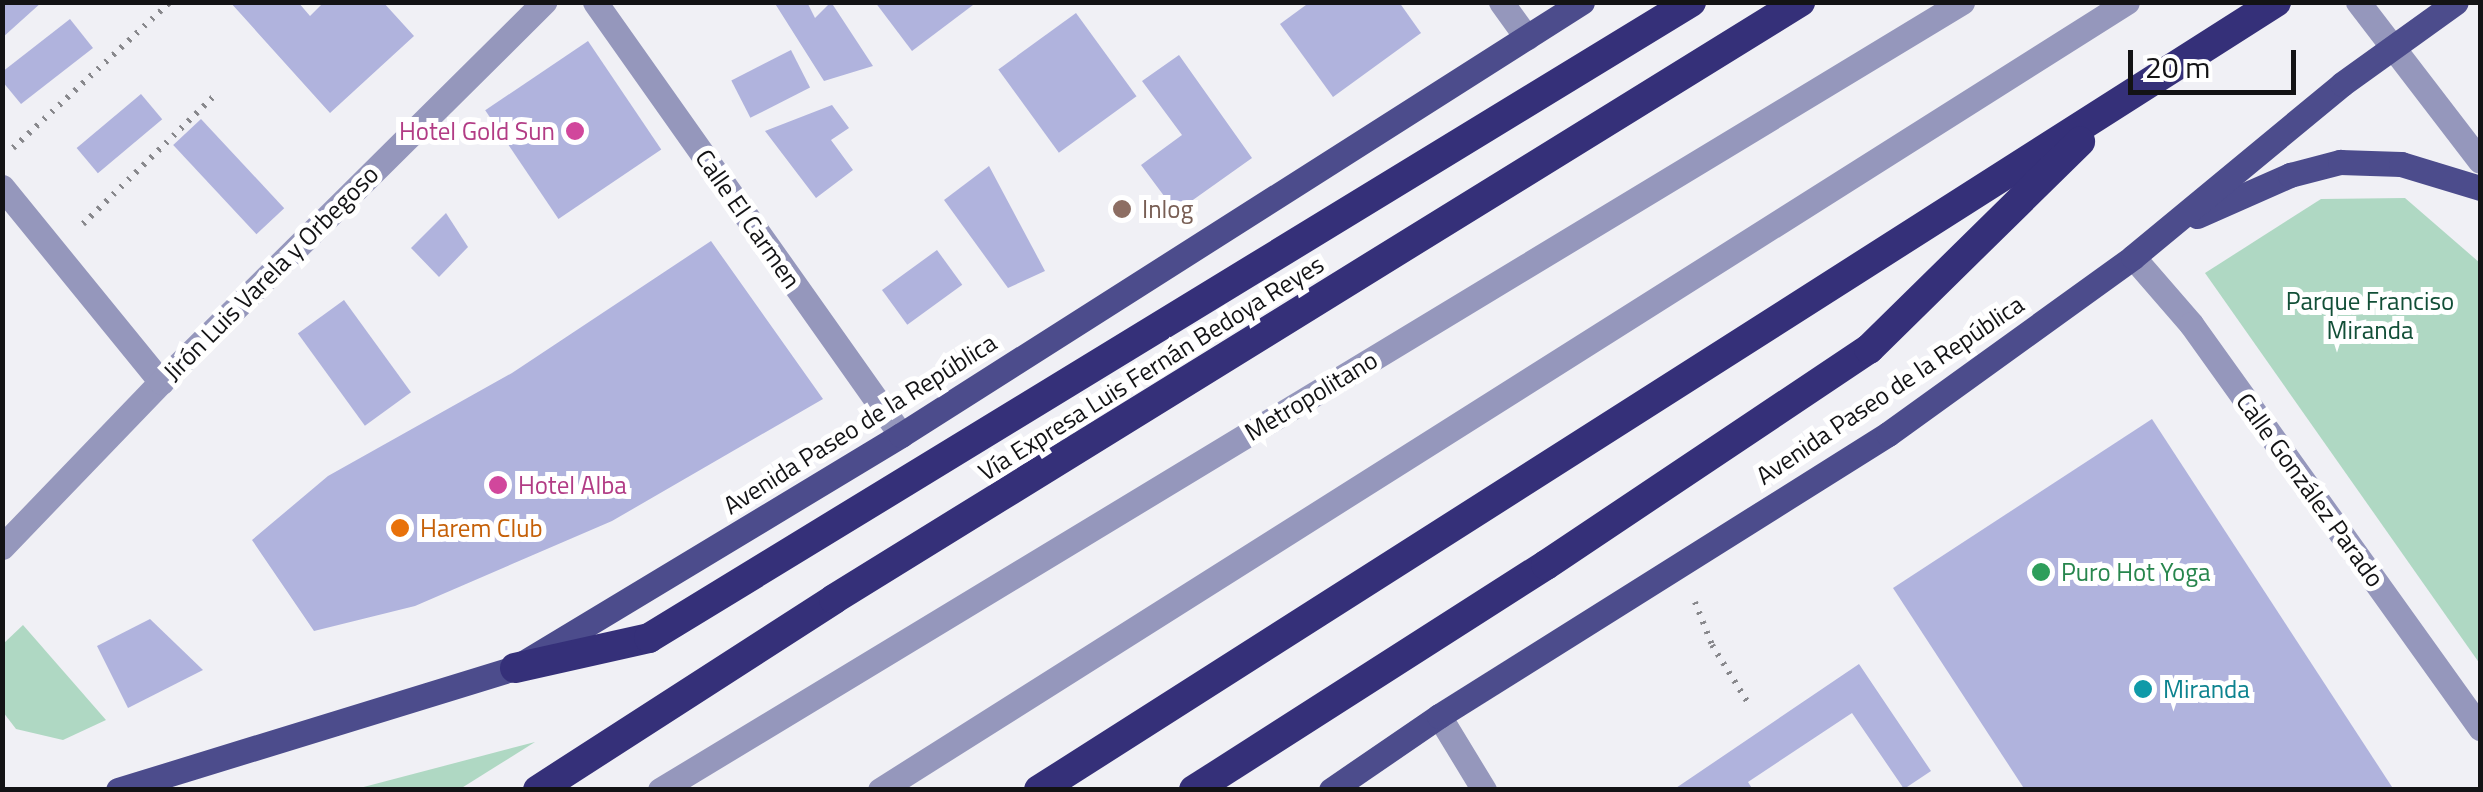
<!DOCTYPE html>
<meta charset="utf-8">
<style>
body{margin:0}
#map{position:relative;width:2483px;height:792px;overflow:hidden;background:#f0f0f5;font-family:"Titillium Web",sans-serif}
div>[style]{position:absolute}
.green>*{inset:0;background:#afd8c3}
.building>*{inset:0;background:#b0b3dd;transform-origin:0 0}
.path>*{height:6px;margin-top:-3px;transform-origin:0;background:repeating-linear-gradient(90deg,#88888c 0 2.5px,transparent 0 10.5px)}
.lane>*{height:25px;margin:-12.5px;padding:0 12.5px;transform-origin:12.5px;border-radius:12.5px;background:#9597bc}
.street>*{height:25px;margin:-12.5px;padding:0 12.5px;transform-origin:12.5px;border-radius:12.5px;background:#9597bc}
.primary>*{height:25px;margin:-12.5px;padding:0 12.5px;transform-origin:12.5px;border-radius:12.5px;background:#4c4c8c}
.highway>*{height:30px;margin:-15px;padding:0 15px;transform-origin:15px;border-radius:15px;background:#353079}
.dots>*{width:28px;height:28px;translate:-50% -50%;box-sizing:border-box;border:5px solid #fff;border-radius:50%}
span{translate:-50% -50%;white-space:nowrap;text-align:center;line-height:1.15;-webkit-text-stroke:10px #fff;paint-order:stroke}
.hotel-label{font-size:25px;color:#b23c85}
.right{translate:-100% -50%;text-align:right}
.left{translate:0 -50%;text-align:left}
.education-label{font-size:25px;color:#785e54}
.street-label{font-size:25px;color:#131315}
.park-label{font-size:25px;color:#124f37}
.food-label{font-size:25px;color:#c56008}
.leisure-label{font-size:25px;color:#27864d}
.culture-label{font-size:25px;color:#0d838f}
.frame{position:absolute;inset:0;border:5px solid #131315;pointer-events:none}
.scale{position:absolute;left:2128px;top:50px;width:168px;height:45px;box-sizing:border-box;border:5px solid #131315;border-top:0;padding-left:12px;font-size:30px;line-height:35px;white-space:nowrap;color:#131315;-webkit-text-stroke:8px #fff;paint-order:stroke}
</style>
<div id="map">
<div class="green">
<div style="clip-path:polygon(2405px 198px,2480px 263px,2480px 664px,2205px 273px,2321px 199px)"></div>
<div style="clip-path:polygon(23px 625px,106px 720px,63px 740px,16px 729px,3px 712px,3px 644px)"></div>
<div style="clip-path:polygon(535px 742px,460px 789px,356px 789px)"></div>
</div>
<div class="building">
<div style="clip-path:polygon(2px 2px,42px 2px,2px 38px)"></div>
<div style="clip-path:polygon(230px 2px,298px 2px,310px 16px,324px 2px,383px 2px,414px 36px,330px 113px)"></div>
<div style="clip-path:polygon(774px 2px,807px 2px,815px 18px,831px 2px,873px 66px,824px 81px)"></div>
<div style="clip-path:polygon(875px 2px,977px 2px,912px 51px)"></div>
<div style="clip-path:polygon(1310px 2px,1399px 2px,1421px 33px,1333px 97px,1280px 24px)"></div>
<div style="left:1076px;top:13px;width:103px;height:96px;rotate:54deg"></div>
<div style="clip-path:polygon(70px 19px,93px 48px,21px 104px,2px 81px,2px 72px)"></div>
<div style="left:588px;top:41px;width:131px;height:124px;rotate:56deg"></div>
<div style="left:791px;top:50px;width:42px;height:67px;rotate:63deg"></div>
<div style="clip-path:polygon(1179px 55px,1252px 158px,1176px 212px,1141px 165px,1182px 135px,1142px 81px)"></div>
<div style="left:141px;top:94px;width:33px;height:84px;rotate:50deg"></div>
<div style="clip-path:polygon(832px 105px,849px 128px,831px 140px,853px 170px,816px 198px,765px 131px)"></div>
<div style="left:201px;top:119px;width:122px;height:38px;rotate:47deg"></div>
<div style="clip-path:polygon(989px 166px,1045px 271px,1008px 288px,944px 200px)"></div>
<div style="clip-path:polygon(446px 213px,468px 247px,439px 277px,411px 248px)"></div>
<div style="clip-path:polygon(711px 241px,823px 399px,612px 521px,415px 606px,314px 631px,252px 540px,328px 476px,512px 373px)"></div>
<div style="left:937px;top:250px;width:43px;height:68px;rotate:54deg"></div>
<div style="left:344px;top:300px;width:114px;height:57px;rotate:54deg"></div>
<div style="clip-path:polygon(2152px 419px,2394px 790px,2025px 790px,1893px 588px)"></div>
<div style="clip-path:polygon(150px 619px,203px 670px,128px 708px,97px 646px)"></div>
<div style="clip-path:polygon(1859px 664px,1931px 771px,1904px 789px,1852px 713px,1748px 782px,1753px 790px,1673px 790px)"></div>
</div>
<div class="path">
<div style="left:13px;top:148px;width:214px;rotate:-42.9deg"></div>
<div style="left:83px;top:224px;width:183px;rotate:-44.3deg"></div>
<div style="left:1695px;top:602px;width:46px;rotate:68.4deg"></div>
<div style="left:1712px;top:645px;width:72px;rotate:58.1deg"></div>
</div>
<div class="lane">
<div style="left:660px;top:790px;width:1522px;rotate:-31.18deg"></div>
<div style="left:880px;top:790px;width:1475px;rotate:-32.29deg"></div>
</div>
<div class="street">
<div style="left:595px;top:2px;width:530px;rotate:54.75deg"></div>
<div style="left:1501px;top:2px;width:44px;rotate:54.2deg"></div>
<div style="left:2358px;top:2px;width:200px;rotate:52.5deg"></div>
<div style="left:2px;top:187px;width:252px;rotate:50.8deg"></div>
<div style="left:2133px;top:257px;width:89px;rotate:49.1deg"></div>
<div style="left:2191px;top:324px;width:497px;rotate:54.4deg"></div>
<div style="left:2px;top:547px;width:229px;rotate:-46.1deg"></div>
<div style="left:161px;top:382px;width:540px;rotate:-44.77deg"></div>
<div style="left:1439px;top:716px;width:87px;rotate:58.7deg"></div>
</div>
<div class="primary">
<div style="left:2197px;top:216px;width:102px;rotate:-23.8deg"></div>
<div style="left:2290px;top:175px;width:52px;rotate:-14.6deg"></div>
<div style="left:2340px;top:162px;width:61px;rotate:1.9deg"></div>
<div style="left:2401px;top:164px;width:83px;rotate:16.9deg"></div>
<div style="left:118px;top:790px;width:415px;rotate:-17.1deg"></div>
<div style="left:515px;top:668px;width:451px;rotate:-31.1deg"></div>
<div style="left:901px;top:435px;width:807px;rotate:-32.45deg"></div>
<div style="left:1331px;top:790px;width:131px;rotate:-34.4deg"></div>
<div style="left:1439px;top:716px;width:530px;rotate:-32.13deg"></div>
<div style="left:1888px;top:434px;width:302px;rotate:-35.8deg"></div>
<div style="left:2133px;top:257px;width:271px;rotate:-39.6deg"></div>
<div style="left:2342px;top:84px;width:140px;rotate:-35.7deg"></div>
</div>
<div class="highway">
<div style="left:515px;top:668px;width:137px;rotate:-12.6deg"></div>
<div style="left:649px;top:638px;width:1221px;rotate:-31.4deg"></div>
<div style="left:538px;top:790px;width:352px;rotate:-32.8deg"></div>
<div style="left:834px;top:599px;width:1136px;rotate:-31.72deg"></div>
<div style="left:1039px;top:790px;width:1467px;rotate:-32.5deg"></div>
<div style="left:1194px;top:790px;width:418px;rotate:-32.6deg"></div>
<div style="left:1546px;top:565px;width:389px;rotate:-33.8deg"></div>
<div style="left:1869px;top:349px;width:296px;rotate:-44.5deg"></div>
</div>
<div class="dots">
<div style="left:575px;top:131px;background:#d1479c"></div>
<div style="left:1122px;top:209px;background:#8d6e63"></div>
<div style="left:498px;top:485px;background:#d1479c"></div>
<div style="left:400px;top:528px;background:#e8710a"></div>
<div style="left:2041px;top:572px;background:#2e9e5b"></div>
<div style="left:2143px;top:689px;background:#0f9aa8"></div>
</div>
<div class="hotel-label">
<span class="right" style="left:555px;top:131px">Hotel Gold Sun</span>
<span class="left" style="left:518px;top:485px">Hotel Alba</span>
</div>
<div class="education-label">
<span class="left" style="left:1142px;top:209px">Inlog</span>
</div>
<div class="street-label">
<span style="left:748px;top:219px;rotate:55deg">Calle El Carmen</span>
<span style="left:271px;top:273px;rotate:-45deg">Jirón Luis Varela y Orbegoso</span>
<span style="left:1151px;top:368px;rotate:-32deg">Vía Expresa Luis Fernán Bedoya Reyes</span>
<span style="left:1890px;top:390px;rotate:-34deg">Avenida Paseo de la República</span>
<span style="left:1311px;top:396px;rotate:-31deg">Metropolitano</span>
<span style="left:860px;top:424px;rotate:-32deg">Avenida Paseo de la República</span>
<span style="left:2310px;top:490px;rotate:54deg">Calle González Parado</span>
</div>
<div class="park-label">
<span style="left:2370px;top:316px">Parque Franciso<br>Miranda</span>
</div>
<div class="food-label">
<span class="left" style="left:420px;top:528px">Harem Club</span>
</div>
<div class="leisure-label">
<span class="left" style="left:2061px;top:572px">Puro Hot Yoga</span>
</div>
<div class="culture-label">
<span class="left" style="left:2163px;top:689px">Miranda</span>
</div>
<div class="frame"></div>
<div class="scale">20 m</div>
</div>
